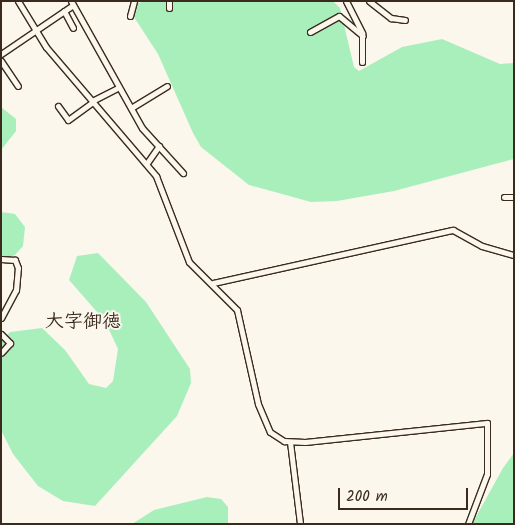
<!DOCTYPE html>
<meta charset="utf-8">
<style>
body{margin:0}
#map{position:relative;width:515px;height:525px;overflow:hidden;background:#fbf7ec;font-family:Kalam,"Klee One",sans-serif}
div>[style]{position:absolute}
.green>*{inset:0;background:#a9efbb}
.roads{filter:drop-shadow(1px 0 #3b2a1e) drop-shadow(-1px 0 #3b2a1e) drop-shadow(0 1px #3b2a1e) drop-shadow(0 -1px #3b2a1e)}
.minor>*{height:5px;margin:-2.5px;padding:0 2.5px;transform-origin:2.5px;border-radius:2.5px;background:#fbf7ec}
span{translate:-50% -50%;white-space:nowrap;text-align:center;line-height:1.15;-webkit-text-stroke:4px #fbf7ec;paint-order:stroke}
.quarter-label{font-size:19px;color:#3b2a1e;font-weight:700}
.frame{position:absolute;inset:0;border:2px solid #3b2a1e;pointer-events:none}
.scale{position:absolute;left:338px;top:488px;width:130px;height:22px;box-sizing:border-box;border:2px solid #3b2a1e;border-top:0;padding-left:6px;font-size:15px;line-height:18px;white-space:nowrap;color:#3b2a1e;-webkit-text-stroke:4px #fbf7ec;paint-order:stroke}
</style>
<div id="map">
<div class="green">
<div style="clip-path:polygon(148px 1px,333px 1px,340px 8px,354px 67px,359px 71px,402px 47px,442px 39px,500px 64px,514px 63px,514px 159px,394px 191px,337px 201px,311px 202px,249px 185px,201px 147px,193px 133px,158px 54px,132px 14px,137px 3px)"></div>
<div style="clip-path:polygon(1px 107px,16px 119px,16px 131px,1px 150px)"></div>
<div style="clip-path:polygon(1px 212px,15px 214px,25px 227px,23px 246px,15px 255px,1px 260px)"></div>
<div style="clip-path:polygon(98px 253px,146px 302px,190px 369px,191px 383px,177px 416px,95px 506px,63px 501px,38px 486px,13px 454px,1px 430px,1px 341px,10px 332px,42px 328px,65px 350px,89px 384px,106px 388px,113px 381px,118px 349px,105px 321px,69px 280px,77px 256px)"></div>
<div style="clip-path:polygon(514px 453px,514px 524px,472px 524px,503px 468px)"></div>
<div style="clip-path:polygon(207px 497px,221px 499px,228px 507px,228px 524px,132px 524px,154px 510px)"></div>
</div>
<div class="roads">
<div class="minor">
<div style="left:18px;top:1px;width:54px;rotate:58.7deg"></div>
<div style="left:46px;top:47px;width:170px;rotate:49.5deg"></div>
<div style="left:156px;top:176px;width:92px;rotate:69deg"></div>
<div style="left:189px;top:262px;width:68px;rotate:45deg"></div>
<div style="left:237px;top:310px;width:96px;rotate:77.4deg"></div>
<div style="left:258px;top:404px;width:30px;rotate:67deg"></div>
<div style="left:270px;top:432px;width:17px;rotate:33deg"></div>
<div style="left:284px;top:441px;width:21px;rotate:3deg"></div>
<div style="left:305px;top:442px;width:183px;rotate:-6deg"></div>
<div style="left:487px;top:423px;width:51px;rotate:90deg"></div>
<div style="left:487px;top:474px;width:53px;rotate:110.8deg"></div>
<div style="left:71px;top:1px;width:145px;rotate:60.8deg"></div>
<div style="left:142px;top:128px;width:61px;rotate:47.7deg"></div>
<div style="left:346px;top:1px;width:36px;rotate:63deg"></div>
<div style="left:362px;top:33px;width:29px;rotate:90deg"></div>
<div style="left:369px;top:1px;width:28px;rotate:38deg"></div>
<div style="left:391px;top:18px;width:14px;rotate:8deg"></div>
<div style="left:169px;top:8px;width:7px;rotate:-90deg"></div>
<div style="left:64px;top:11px;width:19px;rotate:62deg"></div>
<div style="left:130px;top:16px;width:16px;rotate:-75deg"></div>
<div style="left:310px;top:32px;width:33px;rotate:-29deg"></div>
<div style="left:339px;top:16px;width:31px;rotate:40deg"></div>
<div style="left:1px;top:54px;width:87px;rotate:-34.2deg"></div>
<div style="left:1px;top:61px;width:30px;rotate:56deg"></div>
<div style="left:92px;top:101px;width:30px;rotate:-27deg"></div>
<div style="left:58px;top:106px;width:17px;rotate:54deg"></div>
<div style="left:68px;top:120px;width:31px;rotate:-36deg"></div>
<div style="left:131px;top:108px;width:42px;rotate:-31.4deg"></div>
<div style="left:147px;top:163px;width:21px;rotate:-55deg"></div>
<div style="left:504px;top:197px;width:10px"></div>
<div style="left:213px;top:283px;width:246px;rotate:-12.5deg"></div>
<div style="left:453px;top:230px;width:33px;rotate:29deg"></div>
<div style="left:482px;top:246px;width:33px;rotate:16deg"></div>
<div style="left:1px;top:318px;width:32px;rotate:-62deg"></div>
<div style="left:16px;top:290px;width:22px;rotate:-85deg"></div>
<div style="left:18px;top:268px;width:9px;rotate:-111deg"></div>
<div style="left:15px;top:260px;width:14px;rotate:-176deg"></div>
<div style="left:1px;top:334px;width:13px;rotate:45deg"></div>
<div style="left:10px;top:343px;width:13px;rotate:132deg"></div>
<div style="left:290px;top:442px;width:83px;rotate:83deg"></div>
</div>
</div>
<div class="quarter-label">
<span style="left:83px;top:323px">大字御徳</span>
</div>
<div class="frame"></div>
<div class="scale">200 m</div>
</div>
